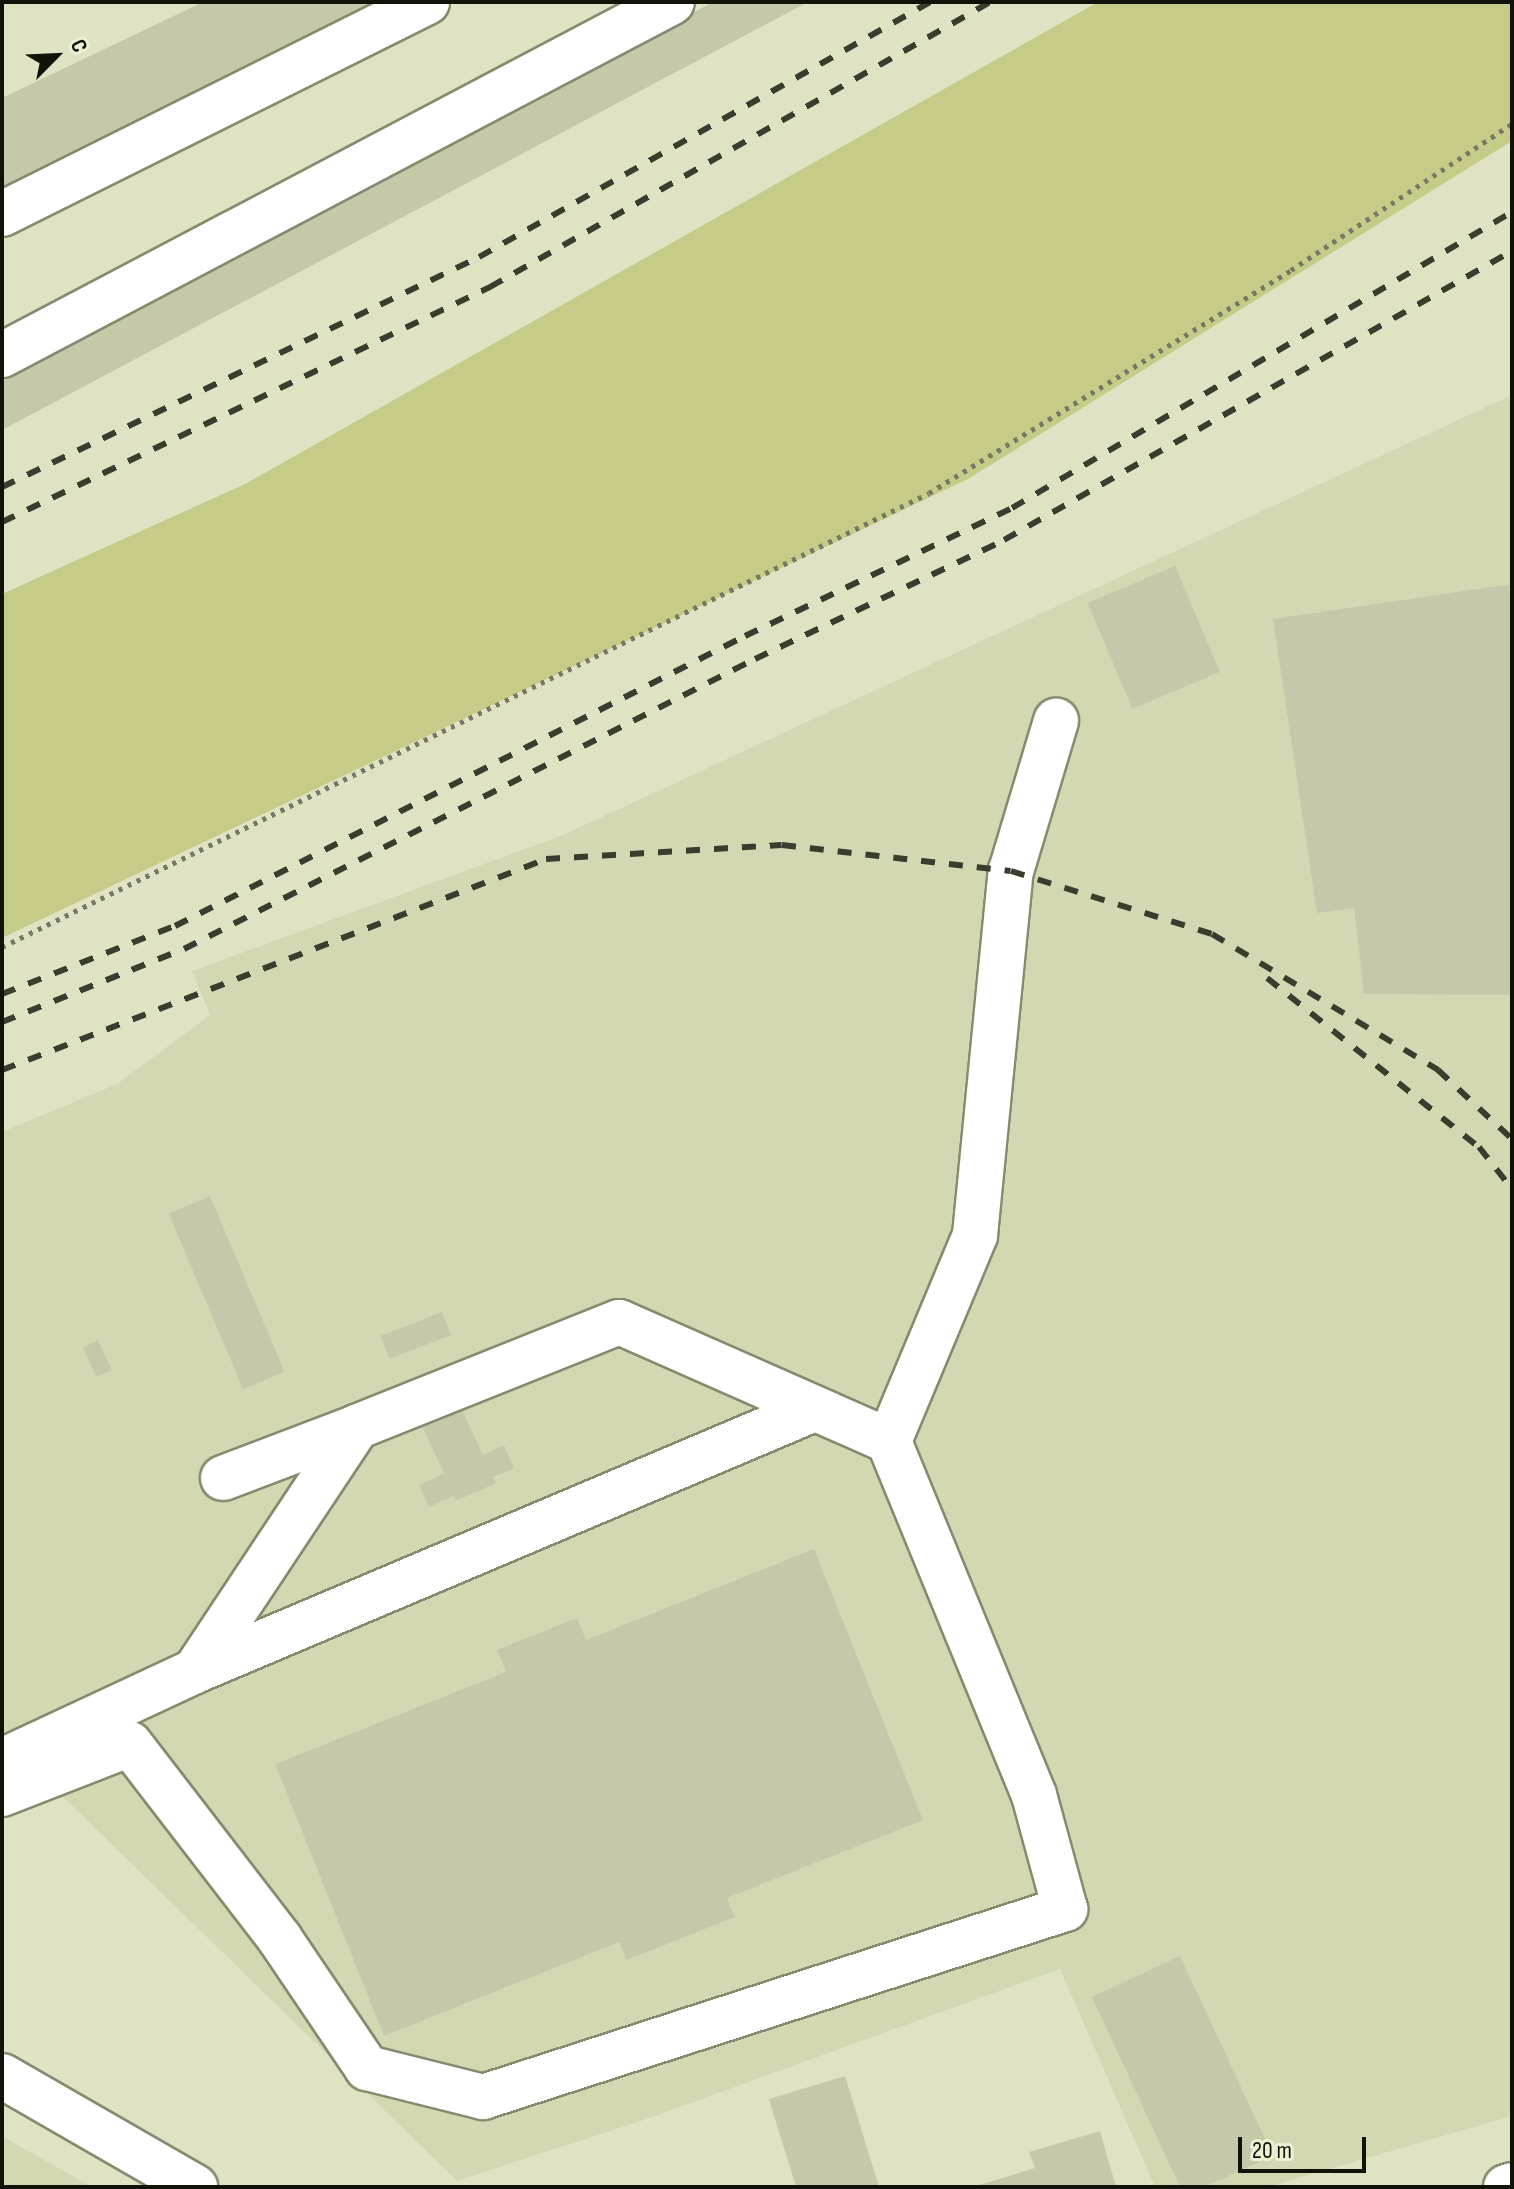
<!DOCTYPE html>
<meta charset="utf-8">
<style>
body{margin:0}
#map{position:relative;width:1514px;height:2189px;overflow:hidden;background:#dfe3c4;font-family:"Sofia Sans Condensed",sans-serif}
div>[style]{position:absolute}
.built>*{inset:0;background:#d4d8b2}
.green>*{inset:0;background:#c6cc88}
.building>*{inset:0;background:#c5c9aa;transform-origin:0 0}
.path>*{height:5px;margin-top:-2.5px;transform-origin:0;background:repeating-linear-gradient(90deg,#767964 0 4px,transparent 0 10px)}
.roads{filter:drop-shadow(2px 0 #878a6d) drop-shadow(-2px 0 #878a6d) drop-shadow(0 2px #878a6d) drop-shadow(0 -2px #878a6d)}
.minor>*{height:44px;margin:-22px;padding:0 22px;transform-origin:22px;border-radius:22px;background:#fff}
.rail>*{height:6px;margin-top:-3px;transform-origin:0;background:repeating-linear-gradient(90deg,#3a3c2e 0 14px,transparent 0 28px)}
span{translate:-50% -50%;white-space:nowrap;text-align:center;line-height:1.15;-webkit-text-stroke:6px #edf0d1;paint-order:stroke}
.frame{position:absolute;inset:0;border:4px solid #111208;pointer-events:none}
.north{position:absolute;left:16px;top:16px;width:80px;height:80px;-webkit-text-stroke:6px #edf0d1;paint-order:stroke;rotate:66deg;font-size:22px;font-weight:700;line-height:32px;text-align:center;color:#111208}
.north::after{content:'';display:block;margin:auto;width:28px;height:36px;background:#111208;clip-path:polygon(50% 0,100% 100%,50% 72%,0 100%)}
.scale{position:absolute;left:1238px;top:2137px;width:128px;height:36px;box-sizing:border-box;border:4px solid #111208;border-top:0;padding-left:10px;font-size:24px;line-height:28px;white-space:nowrap;color:#111208;-webkit-text-stroke:6px #edf0d1;paint-order:stroke}
</style>
<div id="map">
<div class="built">
<div style="clip-path:polygon(1512px 395px,1512px 2116px,1267px 2187px,1155px 2187px,1060px 1969px,641px 2121px,457px 2181px,60px 1794px,2px 1817px,2px 1132px,117px 1084px,210px 1015px,192px 971px,563px 835px)"></div>
<div style="clip-path:polygon(2px 2136px,92px 2187px,2px 2187px)"></div>
</div>
<div class="green">
<div style="clip-path:polygon(1098px 2px,1512px 2px,1512px 141px,968px 479px,2px 938px,2px 594px,245px 484px)"></div>
</div>
<div class="building">
<div style="clip-path:polygon(203px 2px,392px 2px,2px 194px,2px 98px)"></div>
<div style="clip-path:polygon(713px 2px,808px 2px,2px 430px,2px 381px)"></div>
<div style="left:1175px;top:566px;width:115px;height:95px;rotate:67deg"></div>
<div style="clip-path:polygon(1512px 584px,1512px 995px,1364px 994px,1354px 908px,1317px 913px,1273px 619px)"></div>
<div style="left:210px;top:1196px;width:191px;height:45px;rotate:67deg"></div>
<div style="left:442px;top:1312px;width:25px;height:66px;rotate:69deg"></div>
<div style="left:98px;top:1340px;width:33px;height:17px;rotate:65deg"></div>
<div style="clip-path:polygon(460px 1406px,483px 1455px,504px 1445px,514px 1468px,493px 1477px,496px 1483px,456px 1501px,454px 1496px,429px 1507px,419px 1485px,444px 1473px,421px 1424px)"></div>
<div style="clip-path:polygon(814px 1549px,923px 1820px,727px 1898px,735px 1917px,627px 1960px,619px 1942px,384px 2036px,275px 1764px,506px 1672px,497px 1650px,577px 1618px,586px 1640px)"></div>
<div style="clip-path:polygon(1180px 1956px,1273px 2156px,1204px 2187px,1180px 2187px,1092px 1997px)"></div>
<div style="clip-path:polygon(845px 2076px,879px 2187px,796px 2187px,769px 2099px)"></div>
<div style="clip-path:polygon(1100px 2131px,1116px 2187px,973px 2187px,1035px 2168px,1029px 2152px)"></div>
</div>
<div class="path">
<div style="left:2px;top:947px;width:1032px;rotate:-26.09deg"></div>
<div style="left:929px;top:493px;width:425px;rotate:-31.6deg"></div>
<div style="left:1291px;top:270px;width:265px;rotate:-33.5deg"></div>
</div>
<div class="roads">
<div class="minor">
<div style="left:2px;top:214px;width:475px;rotate:-26.5deg"></div>
<div style="left:2px;top:355px;width:757px;rotate:-27.78deg"></div>
<div style="left:889px;top:1441px;width:223px;rotate:-67.3deg"></div>
<div style="left:975px;top:1235px;width:366px;rotate:-84.4deg"></div>
<div style="left:1011px;top:871px;width:157px;rotate:-73.3deg"></div>
<div style="left:223px;top:1478px;width:143px;rotate:-20.8deg"></div>
<div style="left:2px;top:1761px;width:213px;rotate:-25deg"></div>
<div style="left:195px;top:1671px;width:670px;rotate:-22.93deg"></div>
<div style="left:2px;top:1794px;width:137px;rotate:-21.3deg"></div>
<div style="left:130px;top:1744px;width:246px;rotate:52.4deg"></div>
<div style="left:280px;top:1939px;width:156px;rotate:56deg"></div>
<div style="left:367px;top:2068px;width:120px;rotate:14deg"></div>
<div style="left:483px;top:2097px;width:612px;rotate:-17.9deg"></div>
<div style="left:1065px;top:1909px;width:118px;rotate:-105.2deg"></div>
<div style="left:1034px;top:1795px;width:383px;rotate:-112.3deg"></div>
<div style="left:889px;top:1441px;width:295px;rotate:-156.2deg"></div>
<div style="left:619px;top:1322px;width:282px;rotate:158.2deg"></div>
<div style="left:357px;top:1427px;width:293px;rotate:123.6deg"></div>
<div style="left:2px;top:2076px;width:223px;rotate:29.9deg"></div>
<div style="left:1506px;top:2187px;width:6px;rotate:-18deg"></div>
</div>
</div>
<div class="rail">
<div style="left:2px;top:487px;width:530px;rotate:-25.74deg"></div>
<div style="left:479px;top:257px;width:518px;rotate:-29.48deg"></div>
<div style="left:2px;top:522px;width:542px;rotate:-25.71deg"></div>
<div style="left:490px;top:287px;width:576px;rotate:-29.68deg"></div>
<div style="left:1267px;top:978px;width:271px;rotate:38.6deg"></div>
<div style="left:1479px;top:1147px;width:53px;rotate:51.8deg"></div>
<div style="left:2px;top:994px;width:186px;rotate:-21.5deg"></div>
<div style="left:175px;top:926px;width:640px;rotate:-26.97deg"></div>
<div style="left:745px;top:636px;width:296px;rotate:-25.6deg"></div>
<div style="left:1012px;top:508px;width:581px;rotate:-30.63deg"></div>
<div style="left:2px;top:1022px;width:196px;rotate:-21.9deg"></div>
<div style="left:184px;top:949px;width:640px;rotate:-26.93deg"></div>
<div style="left:755px;top:659px;width:276px;rotate:-25.5deg"></div>
<div style="left:1004px;top:540px;width:584px;rotate:-29.64deg"></div>
<div style="left:2px;top:1070px;width:583px;rotate:-21.2deg"></div>
<div style="left:546px;top:859px;width:236px;rotate:-3.4deg"></div>
<div style="left:782px;top:845px;width:230px;rotate:6.5deg"></div>
<div style="left:1011px;top:871px;width:211px;rotate:17.4deg"></div>
<div style="left:1212px;top:934px;width:264px;rotate:31deg"></div>
<div style="left:1438px;top:1070px;width:101px;rotate:43deg"></div>
</div>
<div class="frame"></div>
<div class="north">С</div>
<div class="scale">20 m</div>
</div>
